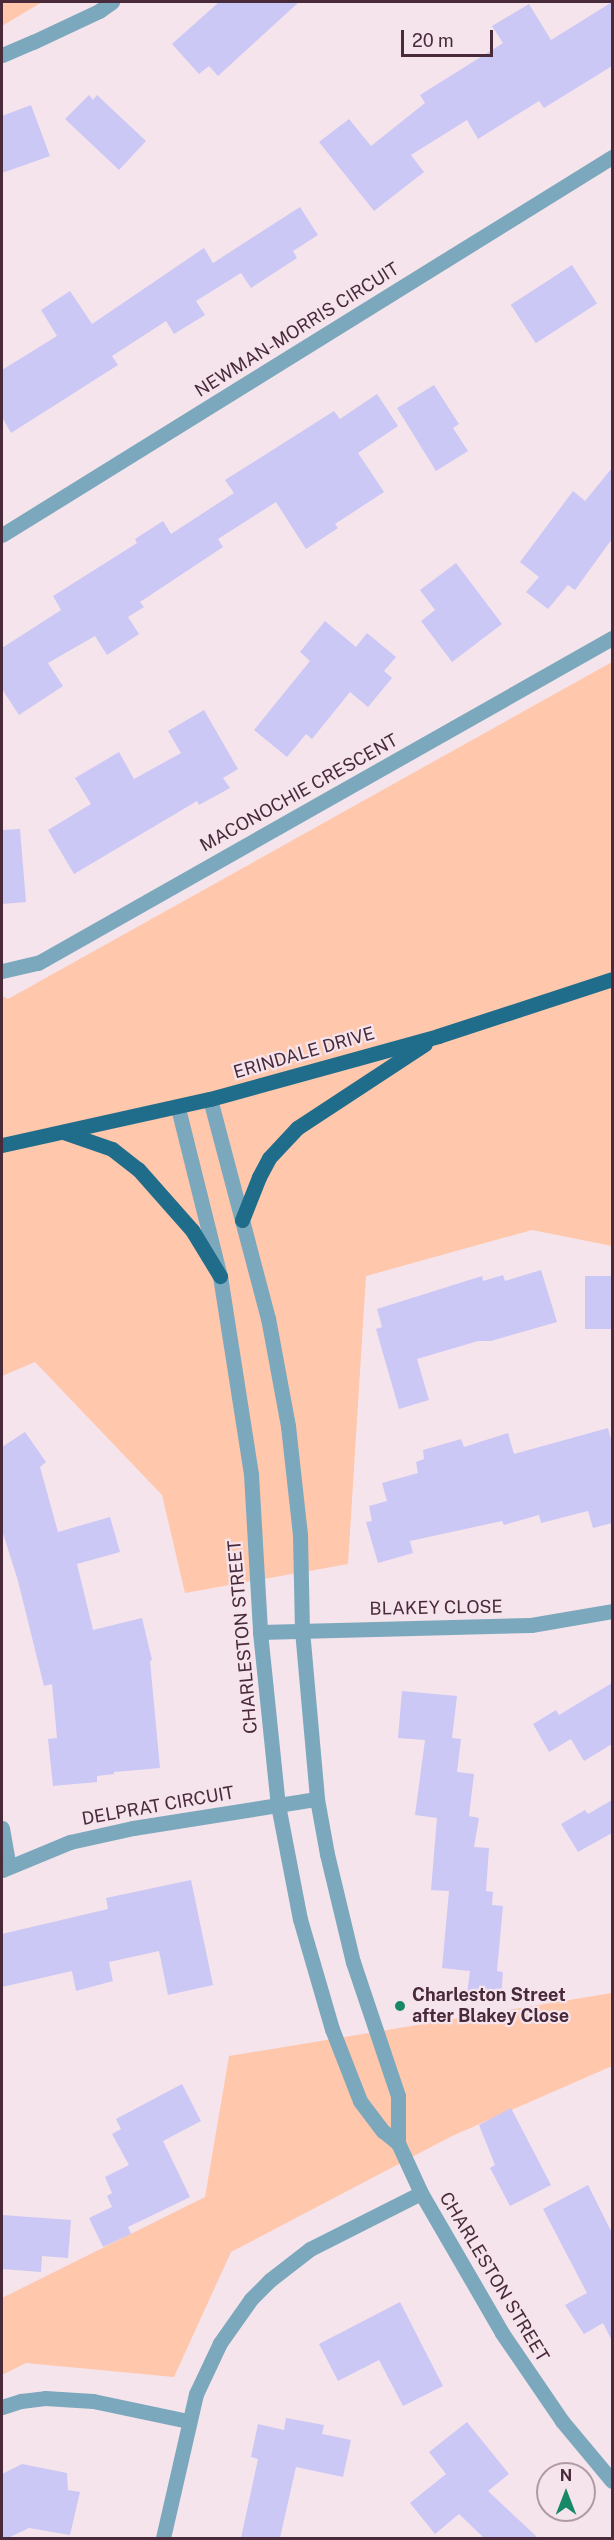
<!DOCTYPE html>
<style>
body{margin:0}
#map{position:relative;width:614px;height:2540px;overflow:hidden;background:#f5e4ec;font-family:"Public Sans",sans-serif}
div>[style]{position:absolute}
.green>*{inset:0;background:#ffc7ab}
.building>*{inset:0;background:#cbc8f6;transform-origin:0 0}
.minor>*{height:15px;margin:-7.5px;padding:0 7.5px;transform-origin:7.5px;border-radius:7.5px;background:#7ba8bc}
.major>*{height:15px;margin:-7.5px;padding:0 7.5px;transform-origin:7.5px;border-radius:7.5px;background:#206d8b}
.dots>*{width:16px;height:16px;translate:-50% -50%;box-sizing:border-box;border:3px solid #f5e4ec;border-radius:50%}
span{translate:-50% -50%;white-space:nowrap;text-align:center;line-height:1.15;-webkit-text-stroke:4.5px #f5e4ec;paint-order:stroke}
.street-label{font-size:18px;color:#492a3a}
.poi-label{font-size:18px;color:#492a3a;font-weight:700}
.left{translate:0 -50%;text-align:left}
.frame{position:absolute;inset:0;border:3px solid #492a3a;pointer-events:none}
.north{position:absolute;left:536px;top:2462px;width:60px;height:60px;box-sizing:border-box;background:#f5e4ec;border:2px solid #b09aa5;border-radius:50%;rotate:0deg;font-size:16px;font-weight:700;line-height:24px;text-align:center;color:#492a3a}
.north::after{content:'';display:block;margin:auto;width:21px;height:27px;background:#178968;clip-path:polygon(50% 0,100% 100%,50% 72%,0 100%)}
.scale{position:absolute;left:401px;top:30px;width:92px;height:27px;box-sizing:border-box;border:3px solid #492a3a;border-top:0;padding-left:8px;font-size:18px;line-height:21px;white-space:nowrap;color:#492a3a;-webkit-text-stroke:4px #f5e4ec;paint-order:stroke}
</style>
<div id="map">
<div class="green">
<div style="clip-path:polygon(2px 2px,42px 2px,2px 26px)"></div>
<div style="clip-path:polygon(612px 662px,612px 1246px,532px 1230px,366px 1276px,348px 1564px,185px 1593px,162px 1495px,35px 1362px,2px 1376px,2px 996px,8px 999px)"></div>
<div style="clip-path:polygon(612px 1993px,612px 2066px,452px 2136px,231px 2252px,174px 2377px,26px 2363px,2px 2375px,2px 2298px,205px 2197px,229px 2056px)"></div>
</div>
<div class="building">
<div style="clip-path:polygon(219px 2px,299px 2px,218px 76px,209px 66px,199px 74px,172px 44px)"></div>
<div style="clip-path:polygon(612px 2px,612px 66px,544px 108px,539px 101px,478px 139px,467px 120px,411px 155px,424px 172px,374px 211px,319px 142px,349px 119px,371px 146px,425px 103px,420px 95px,503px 43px,492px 26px,529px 4px,551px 40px)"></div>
<div style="clip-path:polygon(89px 95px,93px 100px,97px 95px,146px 141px,119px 170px,65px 119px)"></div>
<div style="clip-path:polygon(31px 105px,50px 156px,2px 173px,2px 116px)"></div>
<div style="clip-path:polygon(300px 207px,318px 235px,293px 251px,297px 258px,251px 288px,241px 273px,196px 301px,205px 315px,174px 334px,166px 321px,112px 356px,118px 365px,11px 433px,2px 417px,2px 370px,57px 336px,41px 310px,70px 291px,92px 324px,204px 248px,213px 263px)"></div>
<div style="left:572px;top:265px;width:46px;height:73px;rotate:57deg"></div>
<div style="clip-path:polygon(434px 385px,459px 424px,453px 428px,468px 451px,436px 471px,397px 408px)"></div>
<div style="clip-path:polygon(377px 394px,398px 426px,358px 453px,384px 492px,335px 524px,338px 528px,306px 549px,276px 502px,218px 539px,223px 547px,140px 602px,144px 607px,128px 617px,139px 634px,107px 655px,95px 636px,48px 663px,63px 686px,19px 715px,2px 689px,2px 648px,61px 610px,53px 596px,137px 543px,135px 539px,163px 521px,171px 534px,234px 493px,225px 480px,334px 411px,340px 419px)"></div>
<div style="clip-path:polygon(612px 468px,612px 539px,575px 590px,568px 585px,548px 609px,526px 592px,539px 577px,520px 562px,573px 491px,585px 501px)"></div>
<div style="clip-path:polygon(456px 563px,502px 624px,452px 662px,421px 621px,435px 610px,420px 590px)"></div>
<div style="clip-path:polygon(325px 621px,356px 647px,367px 633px,396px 657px,384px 671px,392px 678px,368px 707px,350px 692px,312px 739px,306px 734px,287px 757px,254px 730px,310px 661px,300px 652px)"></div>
<div style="clip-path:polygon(204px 710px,238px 769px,223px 778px,230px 788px,199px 805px,197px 801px,74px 874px,48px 830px,91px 804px,75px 778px,119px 752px,134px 779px,181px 753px,168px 731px)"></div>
<div style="clip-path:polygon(20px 829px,26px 902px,2px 904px,2px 830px)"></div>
<div style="clip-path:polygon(541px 1270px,557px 1322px,491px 1341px,478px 1341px,417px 1359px,429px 1400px,399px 1409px,376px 1329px,382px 1327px,377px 1309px,482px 1276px,483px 1281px,503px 1275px,505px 1281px)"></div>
<div style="left:612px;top:1276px;width:53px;height:27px;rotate:90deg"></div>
<div style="clip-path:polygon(608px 1428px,612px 1443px,612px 1523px,593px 1528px,588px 1511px,541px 1523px,539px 1515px,504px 1525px,502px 1521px,410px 1541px,413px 1553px,378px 1563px,366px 1522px,372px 1521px,369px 1506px,387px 1501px,382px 1483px,418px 1473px,416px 1462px,424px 1459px,423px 1450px,461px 1439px,464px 1447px,508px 1433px,514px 1454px)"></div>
<div style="clip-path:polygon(25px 1432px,46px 1462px,40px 1467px,58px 1532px,110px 1517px,120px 1552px,77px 1564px,93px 1630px,142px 1618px,152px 1660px,150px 1661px,160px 1768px,114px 1772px,114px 1774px,97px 1776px,97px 1782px,53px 1786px,48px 1739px,57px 1738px,52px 1684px,44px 1686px,18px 1581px,2px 1530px,2px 1447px)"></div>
<div style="clip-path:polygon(612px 1683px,612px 1744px,584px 1761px,571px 1739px,549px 1752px,533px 1724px,556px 1710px,559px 1715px)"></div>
<div style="clip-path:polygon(402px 1691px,457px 1696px,452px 1738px,461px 1739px,457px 1772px,474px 1774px,469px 1816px,479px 1818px,474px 1847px,489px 1848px,486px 1891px,493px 1892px,492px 1905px,503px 1906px,497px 1971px,503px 1972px,501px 1997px,467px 1994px,470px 1971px,442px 1968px,449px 1891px,431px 1890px,437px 1818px,415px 1815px,425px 1740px,398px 1738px)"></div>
<div style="clip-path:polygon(612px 1800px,612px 1833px,578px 1852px,561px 1824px,585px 1810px,588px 1814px)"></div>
<div style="clip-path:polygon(191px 1880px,213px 1985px,168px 1995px,159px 1951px,109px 1962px,113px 1981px,76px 1991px,72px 1971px,2px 1987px,2px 1934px,108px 1909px,106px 1898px)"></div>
<div style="clip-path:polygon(182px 2084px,201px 2121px,163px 2141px,190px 2197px,128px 2227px,131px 2234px,103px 2247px,89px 2218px,112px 2207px,107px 2196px,112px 2193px,105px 2177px,129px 2165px,112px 2134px,121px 2129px,116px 2119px)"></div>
<div style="clip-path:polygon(511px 2108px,551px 2185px,510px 2206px,490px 2168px,495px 2165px,479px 2125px)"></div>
<div style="clip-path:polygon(588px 2185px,612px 2233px,612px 2341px,603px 2323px,584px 2334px,565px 2305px,587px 2293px,543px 2209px)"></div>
<div style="clip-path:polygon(2px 2215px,71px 2220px,68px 2258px,42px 2256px,41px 2272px,2px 2269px)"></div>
<div style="clip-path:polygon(400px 2302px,443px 2386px,403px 2406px,379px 2360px,338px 2381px,319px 2344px)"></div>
<div style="clip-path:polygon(286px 2418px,324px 2425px,322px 2434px,351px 2440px,343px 2477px,296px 2467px,280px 2538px,241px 2538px,258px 2459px,251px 2457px,258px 2424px,284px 2430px)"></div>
<div style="clip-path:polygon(467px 2422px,509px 2474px,488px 2491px,538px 2538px,484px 2538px,459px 2514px,435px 2534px,410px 2503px,446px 2474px,429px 2452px)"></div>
<div style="clip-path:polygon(22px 2464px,67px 2473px,68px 2490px,80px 2492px,70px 2535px,29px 2528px,8px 2538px,2px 2538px,2px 2474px)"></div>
</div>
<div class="minor">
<div style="left:2px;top:55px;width:34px;rotate:-23deg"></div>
<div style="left:33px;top:42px;width:73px;rotate:-25.2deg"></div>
<div style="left:99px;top:11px;width:16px;rotate:-35deg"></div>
<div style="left:2px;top:535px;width:718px;rotate:-31.79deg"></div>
<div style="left:2px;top:971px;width:37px;rotate:-13deg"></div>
<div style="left:38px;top:963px;width:660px;rotate:-29.52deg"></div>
<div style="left:210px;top:1099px;width:227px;rotate:75.2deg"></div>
<div style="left:268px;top:1318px;width:110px;rotate:79.5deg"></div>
<div style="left:288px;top:1426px;width:110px;rotate:83.7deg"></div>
<div style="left:300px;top:1535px;width:95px;rotate:88.8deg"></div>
<div style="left:302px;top:1630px;width:170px;rotate:84.9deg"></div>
<div style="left:317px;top:1799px;width:56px;rotate:79.7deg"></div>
<div style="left:327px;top:1854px;width:111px;rotate:76.5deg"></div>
<div style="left:353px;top:1962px;width:141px;rotate:71.4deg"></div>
<div style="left:398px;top:2096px;width:47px;rotate:90deg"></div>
<div style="left:398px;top:2143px;width:55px;rotate:65.3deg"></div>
<div style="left:421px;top:2193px;width:162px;rotate:59.9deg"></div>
<div style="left:502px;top:2333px;width:107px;rotate:55.7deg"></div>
<div style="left:562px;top:2421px;width:78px;rotate:50.2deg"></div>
<div style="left:178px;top:1108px;width:173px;rotate:76deg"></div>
<div style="left:220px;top:1276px;width:200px;rotate:81.1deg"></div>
<div style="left:251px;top:1474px;width:158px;rotate:86.7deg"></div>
<div style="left:260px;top:1632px;width:174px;rotate:84.1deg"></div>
<div style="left:278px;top:1805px;width:116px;rotate:79.1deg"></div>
<div style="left:300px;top:1919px;width:115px;rotate:73.8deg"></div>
<div style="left:332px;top:2029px;width:77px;rotate:68.7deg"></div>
<div style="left:360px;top:2101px;width:38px;rotate:53deg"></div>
<div style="left:383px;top:2131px;width:19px;rotate:39deg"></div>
<div style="left:260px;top:1632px;width:271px;rotate:-1.5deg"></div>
<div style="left:531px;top:1625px;width:82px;rotate:-9.8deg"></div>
<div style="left:2px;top:1828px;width:39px;rotate:80deg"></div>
<div style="left:2px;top:1870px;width:74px;rotate:-22.4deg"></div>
<div style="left:70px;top:1842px;width:65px;rotate:-12.5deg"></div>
<div style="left:133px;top:1828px;width:186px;rotate:-9deg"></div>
<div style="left:2px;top:2407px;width:20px;rotate:-18deg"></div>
<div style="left:21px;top:2401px;width:24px;rotate:-7deg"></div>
<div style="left:45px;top:2398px;width:48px;rotate:3.6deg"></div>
<div style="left:93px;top:2401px;width:97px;rotate:11.9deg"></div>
<div style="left:163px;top:2538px;width:148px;rotate:-77.1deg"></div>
<div style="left:196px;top:2394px;width:56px;rotate:-64.8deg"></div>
<div style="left:220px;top:2343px;width:54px;rotate:-54.8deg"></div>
<div style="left:251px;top:2299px;width:27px;rotate:-45deg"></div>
<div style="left:270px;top:2280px;width:51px;rotate:-37.8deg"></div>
<div style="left:310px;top:2249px;width:124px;rotate:-26.8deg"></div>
</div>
<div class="major">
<div style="left:63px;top:1132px;width:52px;rotate:19.1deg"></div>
<div style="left:112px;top:1149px;width:33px;rotate:38deg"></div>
<div style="left:138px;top:1169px;width:81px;rotate:48.5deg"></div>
<div style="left:192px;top:1230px;width:54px;rotate:58.7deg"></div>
<div style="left:2px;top:1145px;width:213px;rotate:-12.5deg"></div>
<div style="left:210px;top:1099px;width:237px;rotate:-15.4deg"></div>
<div style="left:438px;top:1036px;width:183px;rotate:-18.1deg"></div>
<div style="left:242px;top:1220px;width:46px;rotate:-68.4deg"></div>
<div style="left:259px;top:1177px;width:21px;rotate:-62deg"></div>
<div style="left:269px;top:1158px;width:41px;rotate:-47deg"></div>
<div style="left:297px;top:1128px;width:153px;rotate:-33.3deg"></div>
</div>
<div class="dots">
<div style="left:400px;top:2006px;background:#178968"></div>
</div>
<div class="street-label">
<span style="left:297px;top:330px;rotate:-32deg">NEWMAN-MORRIS CIRCUIT</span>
<span style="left:299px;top:793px;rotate:-29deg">MACONOCHIE CRESCENT</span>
<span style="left:304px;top:1053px;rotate:-16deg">ERINDALE DRIVE</span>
<span style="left:436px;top:1608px;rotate:-1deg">BLAKEY CLOSE</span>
<span style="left:243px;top:1637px;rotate:-95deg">CHARLESTON STREET</span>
<span style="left:158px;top:1806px;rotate:-10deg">DELPRAT CIRCUIT</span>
<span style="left:494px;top:2277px;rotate:59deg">CHARLESTON STREET</span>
</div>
<div class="poi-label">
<span class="left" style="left:412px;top:2006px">Charleston Street<br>after Blakey Close</span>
</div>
<div class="frame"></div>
<div class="north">N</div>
<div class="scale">20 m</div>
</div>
